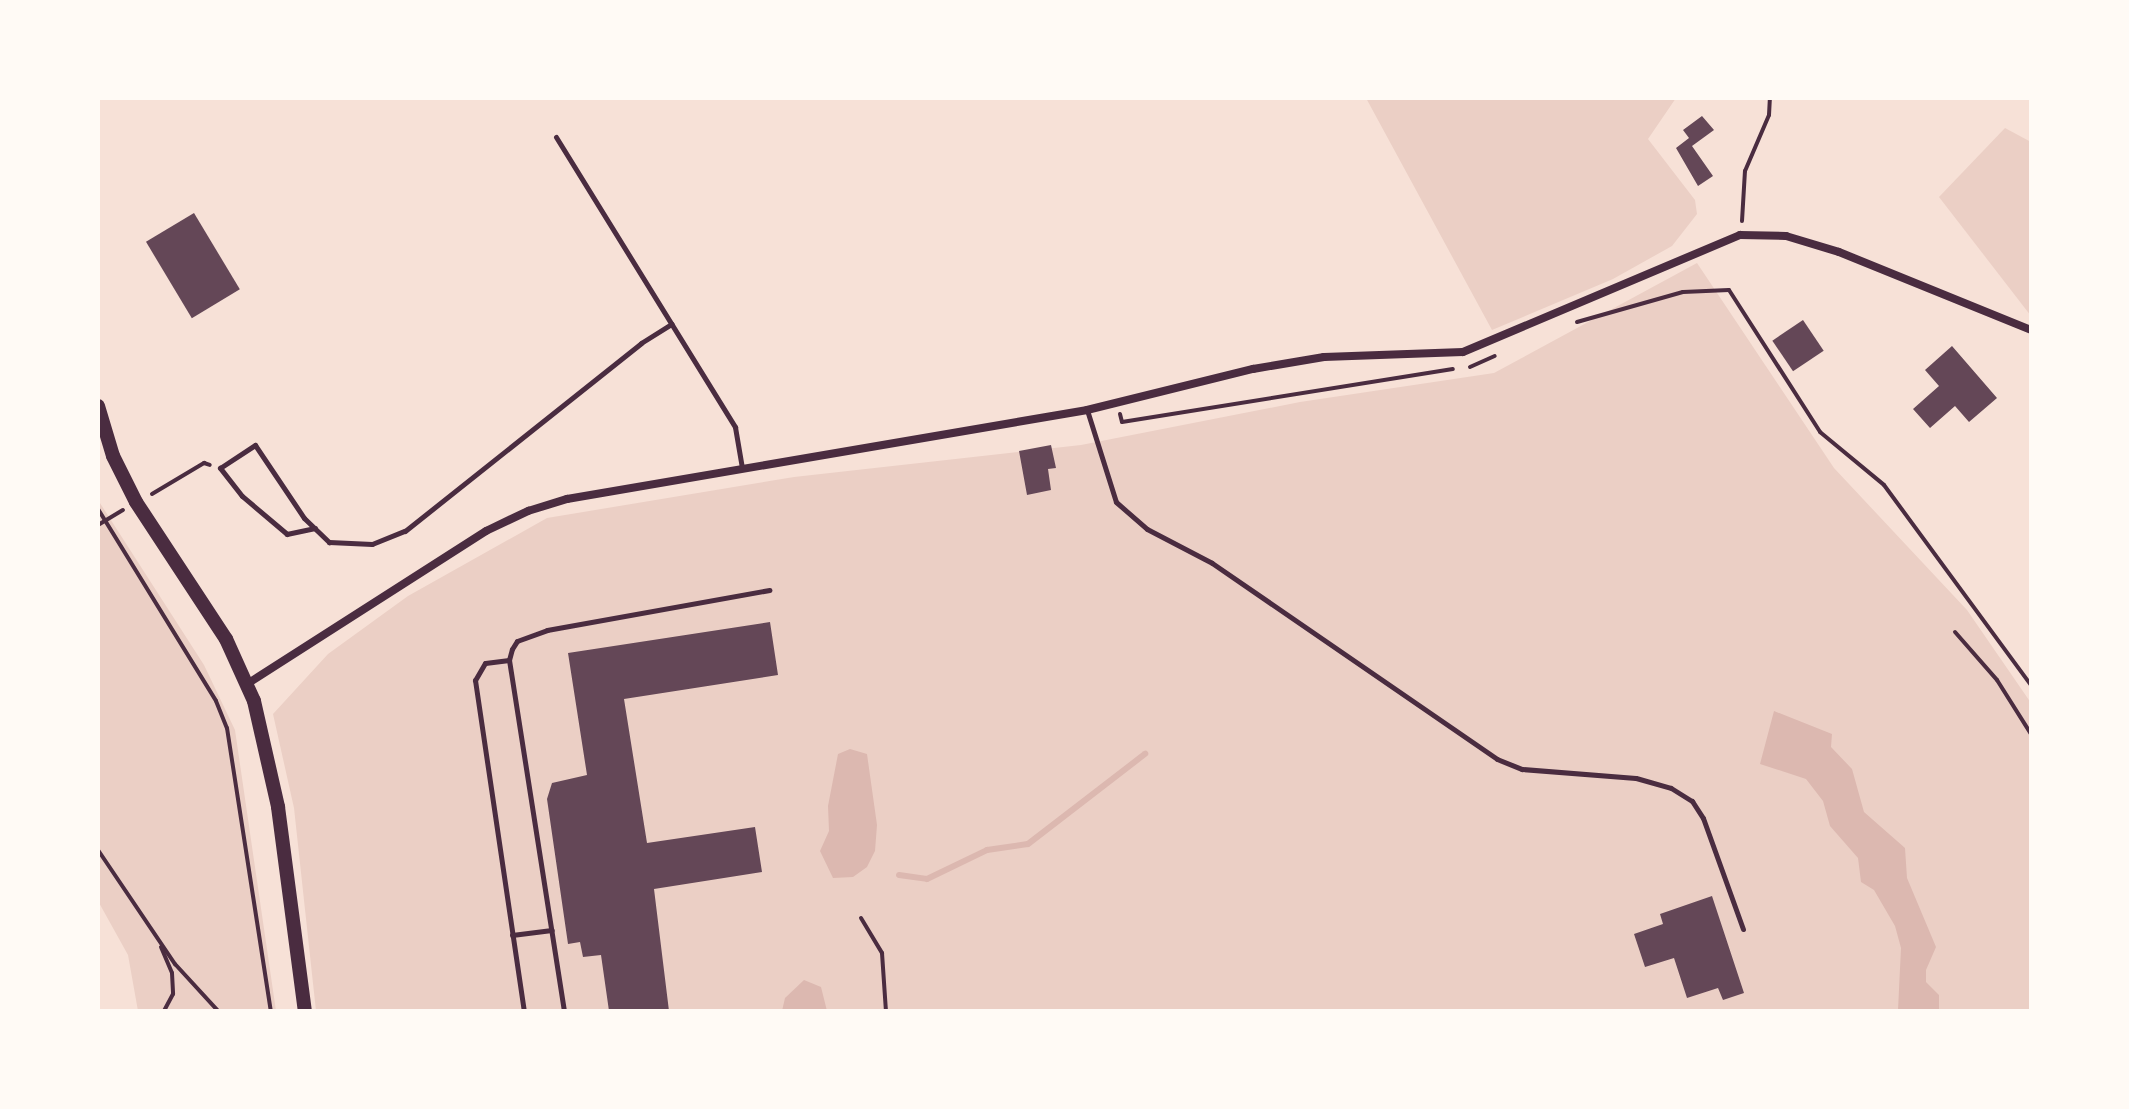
<!DOCTYPE html>
<style>
body{margin:0}
#map{position:relative;width:2129px;height:1109px;overflow:hidden;background:#f7e1d7;font-family:"Space Grotesk",sans-serif}
div>[style]{position:absolute}
.green>*{inset:0;background:#ebcfc5}
.water>*{inset:0;background:#dcb8b0}
.stream>*{height:6px;margin:-3px;padding:0 3px;transform-origin:3px;border-radius:3px;background:#dcb8b0}
.building>*{inset:0;background:#644757;transform-origin:0 0}
.path>*{height:4px;margin:-2px;padding:0 2px;transform-origin:2px;border-radius:2px;background:#4a2c40}
.service>*{height:5px;margin:-2.5px;padding:0 2.5px;transform-origin:2.5px;border-radius:2.5px;background:#4a2c40}
.minor>*{height:8px;margin:-4px;padding:0 4px;transform-origin:4px;border-radius:4px;background:#4a2c40}
.tertiary>*{height:14px;margin:-7px;padding:0 7px;transform-origin:7px;border-radius:7px;background:#4a2c40}
span{translate:-50% -50%;white-space:nowrap;text-align:center;line-height:1.15;-webkit-text-stroke:6px #fffaf5;paint-order:stroke}
.frame{position:absolute;inset:0;border:100px solid #fffaf5;pointer-events:none}
</style>
<div id="map">
<div class="green">
<div style="clip-path:polygon(1366px 98px,1676px 98px,1648px 139px,1695px 200px,1697px 214px,1672px 246px,1613px 279px,1492px 330px)"></div>
<div style="clip-path:polygon(2005px 128px,2031px 142px,2031px 316px,1939px 197px)"></div>
<div style="clip-path:polygon(1697px 263px,1834px 468px,1967px 610px,2031px 703px,2031px 1011px,316px 1011px,294px 808px,273px 714px,328px 654px,408px 596px,547px 518px,794px 477px,1081px 445px,1300px 402px,1494px 373px)"></div>
<div style="clip-path:polygon(98px 500px,204px 665px,235px 730px,276px 1011px,138px 1011px,128px 955px,98px 901px)"></div>
</div>
<div class="water">
<div style="clip-path:polygon(1774px 711px,1832px 734px,1831px 747px,1852px 769px,1864px 812px,1905px 848px,1907px 878px,1936px 947px,1926px 970px,1926px 982px,1939px 995px,1939px 1011px,1898px 1010px,1901px 948px,1895px 926px,1874px 890px,1861px 882px,1858px 858px,1830px 826px,1823px 801px,1806px 779px,1760px 764px)"></div>
<div style="clip-path:polygon(850px 749px,867px 754px,877px 825px,875px 851px,867px 867px,853px 877px,833px 878px,820px 851px,829px 831px,828px 806px,838px 754px)"></div>
<div style="clip-path:polygon(804px 980px,821px 987px,827px 1011px,782px 1011px,785px 998px)"></div>
</div>
<div class="stream">
<div style="left:899px;top:875px;width:28px;rotate:8deg"></div>
<div style="left:927px;top:879px;width:67px;rotate:-25.8deg"></div>
<div style="left:987px;top:850px;width:41px;rotate:-8.3deg"></div>
<div style="left:1028px;top:844px;width:148px;rotate:-37.6deg"></div>
</div>
<div class="building">
<div style="clip-path:polygon(1702px 116px,1714px 130px,1692px 146px,1713px 176px,1698px 186px,1676px 148px,1689px 138px,1683px 130px)"></div>
<div style="left:194px;top:213px;width:89px;height:56px;rotate:59deg"></div>
<div style="left:1803px;top:320px;width:37px;height:37px;rotate:56deg"></div>
<div style="clip-path:polygon(1952px 346px,1997px 398px,1969px 422px,1955px 406px,1930px 428px,1913px 409px,1939px 386px,1925px 370px)"></div>
<div style="clip-path:polygon(1051px 445px,1056px 468px,1048px 469px,1051px 490px,1027px 495px,1019px 451px)"></div>
<div style="clip-path:polygon(770px 622px,778px 675px,624px 699px,647px 843px,755px 827px,762px 872px,654px 889px,669px 1011px,609px 1011px,601px 955px,583px 957px,580px 942px,568px 944px,547px 799px,552px 783px,587px 775px,568px 653px)"></div>
<div style="clip-path:polygon(1712px 896px,1744px 993px,1723px 1000px,1718px 988px,1687px 998px,1674px 958px,1645px 967px,1634px 934px,1663px 924px,1660px 914px)"></div>
</div>
<div class="path">
<div style="left:1742px;top:221px;width:50px;rotate:-86.6deg"></div>
<div style="left:1745px;top:171px;width:61px;rotate:-66.8deg"></div>
<div style="left:1769px;top:115px;width:17px;rotate:-87deg"></div>
<div style="left:1577px;top:322px;width:110px;rotate:-15.8deg"></div>
<div style="left:1683px;top:292px;width:46px;rotate:-2.5deg"></div>
<div style="left:1729px;top:290px;width:169px;rotate:57.3deg"></div>
<div style="left:1820px;top:432px;width:83px;rotate:39.6deg"></div>
<div style="left:1884px;top:485px;width:248px;rotate:53.7deg"></div>
<div style="left:1470px;top:367px;width:27px;rotate:-24deg"></div>
<div style="left:1120px;top:414px;width:8px;rotate:76deg"></div>
<div style="left:1122px;top:422px;width:335px;rotate:-9.1deg"></div>
<div style="left:152px;top:494px;width:61px;rotate:-30.8deg"></div>
<div style="left:204px;top:463px;width:6px;rotate:18deg"></div>
<div style="left:98px;top:509px;width:225px;rotate:58.4deg"></div>
<div style="left:216px;top:701px;width:29px;rotate:68deg"></div>
<div style="left:227px;top:728px;width:286px;rotate:81.2deg"></div>
<div style="left:98px;top:525px;width:29px;rotate:-31deg"></div>
<div style="left:1955px;top:632px;width:64px;rotate:48.8deg"></div>
<div style="left:1997px;top:680px;width:64px;rotate:57.8deg"></div>
<div style="left:98px;top:850px;width:138px;rotate:56deg"></div>
<div style="left:175px;top:964px;width:64px;rotate:47.5deg"></div>
<div style="left:861px;top:918px;width:41px;rotate:59deg"></div>
<div style="left:882px;top:953px;width:58px;rotate:86.1deg"></div>
<div style="left:161px;top:947px;width:28px;rotate:67deg"></div>
<div style="left:172px;top:973px;width:21px;rotate:87deg"></div>
<div style="left:173px;top:994px;width:19px;rotate:118deg"></div>
</div>
<div class="service">
<div style="left:556px;top:137px;width:341px;rotate:58.3deg"></div>
<div style="left:735px;top:427px;width:42px;rotate:80.3deg"></div>
<div style="left:1087px;top:410px;width:96px;rotate:72.5deg"></div>
<div style="left:1116px;top:502px;width:41px;rotate:41.1deg"></div>
<div style="left:1147px;top:529px;width:73px;rotate:27.6deg"></div>
<div style="left:1212px;top:563px;width:346px;rotate:34.5deg"></div>
<div style="left:1497px;top:759px;width:27px;rotate:22deg"></div>
<div style="left:1522px;top:769px;width:114px;rotate:4.5deg"></div>
<div style="left:1636px;top:778px;width:36px;rotate:16deg"></div>
<div style="left:1671px;top:788px;width:25px;rotate:32deg"></div>
<div style="left:1692px;top:801px;width:20px;rotate:57deg"></div>
<div style="left:1703px;top:818px;width:118px;rotate:70.2deg"></div>
<div style="left:315px;top:528px;width:29px;rotate:168deg"></div>
<div style="left:287px;top:534px;width:59px;rotate:-139.8deg"></div>
<div style="left:242px;top:496px;width:36px;rotate:-128deg"></div>
<div style="left:220px;top:468px;width:42px;rotate:-33.3deg"></div>
<div style="left:255px;top:445px;width:88px;rotate:56.1deg"></div>
<div style="left:304px;top:518px;width:35px;rotate:44deg"></div>
<div style="left:329px;top:542px;width:43px;rotate:2.7deg"></div>
<div style="left:372px;top:544px;width:35px;rotate:-22deg"></div>
<div style="left:405px;top:531px;width:302px;rotate:-38.5deg"></div>
<div style="left:641px;top:343px;width:36px;rotate:-32deg"></div>
<div style="left:509px;top:660px;width:24px;rotate:173deg"></div>
<div style="left:485px;top:663px;width:20px;rotate:120deg"></div>
<div style="left:475px;top:680px;width:335px;rotate:81.6deg"></div>
<div style="left:512px;top:935px;width:40px;rotate:-7.1deg"></div>
<div style="left:564px;top:1011px;width:355px;rotate:-98.9deg"></div>
<div style="left:509px;top:660px;width:11px;rotate:-75deg"></div>
<div style="left:512px;top:649px;width:9px;rotate:-58deg"></div>
<div style="left:517px;top:641px;width:32px;rotate:-20deg"></div>
<div style="left:547px;top:630px;width:226px;rotate:-10.2deg"></div>
</div>
<div class="minor">
<div style="left:247px;top:684px;width:284px;rotate:-32.6deg"></div>
<div style="left:486px;top:531px;width:47px;rotate:-25.5deg"></div>
<div style="left:528px;top:511px;width:41px;rotate:-17.1deg"></div>
<div style="left:567px;top:499px;width:528px;rotate:-9.71deg"></div>
<div style="left:1087px;top:410px;width:171px;rotate:-13.9deg"></div>
<div style="left:1253px;top:369px;width:72px;rotate:-9.6deg"></div>
<div style="left:1324px;top:357px;width:139px;rotate:-2.1deg"></div>
<div style="left:1463px;top:352px;width:301px;rotate:-22.9deg"></div>
<div style="left:1740px;top:235px;width:46px;rotate:1.2deg"></div>
<div style="left:1786px;top:236px;width:55px;rotate:16.8deg"></div>
<div style="left:1839px;top:252px;width:207px;rotate:22.1deg"></div>
</div>
<div class="tertiary">
<div style="left:98px;top:406px;width:52px;rotate:73.3deg"></div>
<div style="left:113px;top:456px;width:51px;rotate:63.4deg"></div>
<div style="left:136px;top:502px;width:164px;rotate:56.7deg"></div>
<div style="left:226px;top:639px;width:68px;rotate:65.7deg"></div>
<div style="left:254px;top:701px;width:109px;rotate:77.2deg"></div>
<div style="left:278px;top:807px;width:206px;rotate:82.5deg"></div>
</div>
<div class="frame"></div>
</div>
